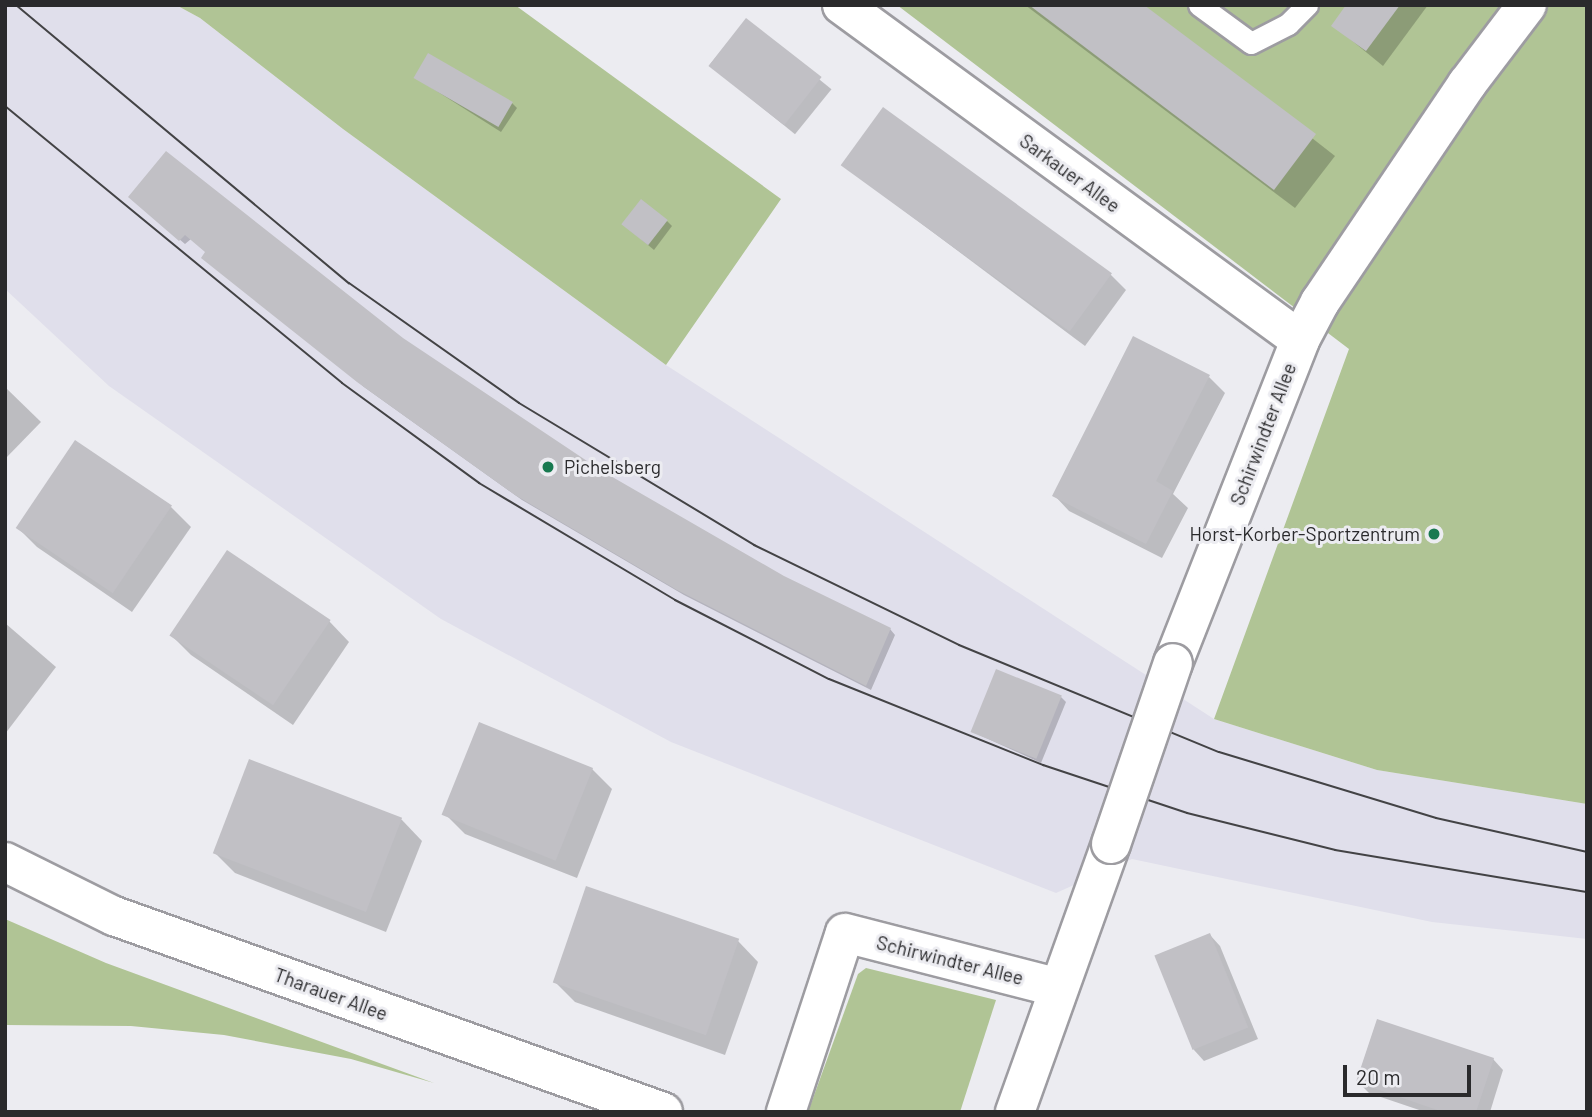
<!DOCTYPE html>
<style>
body{margin:0}
#map{position:relative;width:1592px;height:1117px;overflow:hidden;background:#ececf1;font-family:Barlow,sans-serif}
div>[style]{position:absolute}
.built>*{inset:0;background:#e0dfeb}
.green>*{inset:0;background:#b0c495}
.shadow>*{inset:0;background:#0003;transform-origin:0 0}
.building>*{inset:0;background:#c1c0c5;transform-origin:0 0}
.roads{filter:drop-shadow(2px 0 #9d9ca1) drop-shadow(-2px 0 #9d9ca1) drop-shadow(0 2px #9d9ca1) drop-shadow(0 -2px #9d9ca1)}
.lane>*{height:21px;margin:-10.5px;padding:0 10.5px;transform-origin:10.5px;border-radius:10.5px;background:#fff}
.street>*{height:38px;margin:-19px;padding:0 19px;transform-origin:19px;border-radius:19px;background:#fff}
.tram>*{height:2px;margin:-1px;padding:0 1px;transform-origin:1px;border-radius:1px;background:#434345}
.bridges{filter:drop-shadow(2px 0 #9d9ca1) drop-shadow(-2px 0 #9d9ca1) drop-shadow(0 2px #9d9ca1) drop-shadow(0 -2px #9d9ca1)}
.street-bridge>*{height:38px;margin:-19px;padding:0 19px;transform-origin:19px;border-radius:19px;background:#fff}
.dots>*{width:19px;height:19px;translate:-50% -50%;box-sizing:border-box;border:4px solid #ececf1;border-radius:50%}
span{translate:-50% -50%;white-space:nowrap;text-align:center;line-height:1.15;-webkit-text-stroke:6px #ececf1;paint-order:stroke}
.street-label{font-size:19px;color:#2a2a2c}
.poi-label{font-size:19px;color:#2a2a2c}
.left{translate:0 -50%;text-align:left}
.right{translate:-100% -50%;text-align:right}
.frame{position:absolute;inset:0;border:7px solid #2a2a2c;pointer-events:none}
.scale{position:absolute;left:1343px;top:1065px;width:128px;height:32px;box-sizing:border-box;border:4px solid #2a2a2c;border-top:0;padding-left:9px;font-size:21px;line-height:24px;white-space:nowrap;color:#2a2a2c;-webkit-text-stroke:5px #ececf1;paint-order:stroke}
</style>
<div id="map">
<div class="built">
<div style="clip-path:polygon(5px 5px,176px 5px,200px 18px,343px 129px,666px 365px,1214px 719px,1377px 770px,1587px 804px,1587px 939px,1432px 922px,1132px 859px,1056px 893px,671px 742px,441px 619px,109px 386px,5px 289px)"></div>
</div>
<div class="green">
<div style="clip-path:polygon(176px 5px,515px 5px,781px 199px,666px 365px,343px 129px,200px 18px)"></div>
<div style="clip-path:polygon(897px 5px,1587px 5px,1587px 804px,1377px 770px,1214px 719px,1349px 349px)"></div>
<div style="clip-path:polygon(5px 919px,106px 963px,434px 1083px,351px 1059px,224px 1035px,131px 1026px,5px 1025px)"></div>
<div style="clip-path:polygon(866px 968px,996px 1000px,960px 1112px,808px 1112px,858px 974px)"></div>
</div>
<div class="shadow">
<div style="clip-path:polygon(1025px 5px,1142px 5px,1335px 156px,1295px 208px)"></div>
<div style="clip-path:polygon(1349px 5px,1428px 5px,1383px 66px,1334px 26px)"></div>
<div style="left:746px;top:20px;width:110px;height:58px;rotate:39deg"></div>
<div style="clip-path:polygon(416px 78px,512px 103px,517px 108px,501px 132px)"></div>
<div style="clip-path:polygon(843px 165px,1111px 275px,1126px 290px,1085px 346px)"></div>
<div style="clip-path:polygon(135px 202px,783px 577px,890px 629px,895px 635px,871px 690px,684px 595px,522px 500px,364px 387px,191px 239px,185px 244px)"></div>
<div style="clip-path:polygon(667px 221px,672px 226px,654px 250px,630px 230px)"></div>
<div style="clip-path:polygon(1209px 377px,1225px 393px,1173px 494px,1188px 508px,1162px 558px,1069px 511px,1054px 495px)"></div>
<div style="clip-path:polygon(5px 387px,41px 422px,5px 459px)"></div>
<div style="clip-path:polygon(171px 507px,191px 527px,132px 612px,37px 547px,17px 527px)"></div>
<div style="clip-path:polygon(228px 552px,329px 621px,349px 642px,293px 725px,191px 655px,171px 635px)"></div>
<div style="clip-path:polygon(5px 623px,56px 667px,5px 734px)"></div>
<div style="clip-path:polygon(1061px 697px,1066px 702px,1041px 763px,973px 732px)"></div>
<div style="clip-path:polygon(250px 761px,402px 820px,422px 841px,386px 932px,235px 873px,215px 853px)"></div>
<div style="clip-path:polygon(592px 769px,612px 789px,577px 878px,465px 834px,445px 814px)"></div>
<div style="clip-path:polygon(1210px 935px,1220px 946px,1258px 1039px,1204px 1061px,1194px 1050px)"></div>
<div style="clip-path:polygon(738px 941px,758px 962px,725px 1055px,575px 1002px,555px 982px)"></div>
<div style="clip-path:polygon(1493px 1059px,1503px 1070px,1490px 1112px,1425px 1112px,1369px 1093px,1358px 1082px)"></div>
</div>
<div class="building">
<div style="clip-path:polygon(1029px 5px,1144px 5px,1316px 134px,1274px 190px)"></div>
<div style="clip-path:polygon(1346px 5px,1400px 5px,1366px 51px,1331px 26px)"></div>
<div style="left:746px;top:18px;width:96px;height:61px;rotate:38deg"></div>
<div style="left:428px;top:53px;width:98px;height:29px;rotate:30deg"></div>
<div style="left:883px;top:107px;width:283px;height:72px;rotate:36deg"></div>
<div style="clip-path:polygon(166px 151px,403px 338px,602px 471px,784px 576px,891px 628px,866px 686px,677px 590px,515px 495px,357px 382px,201px 258px,205px 252px,185px 235px,179px 241px,128px 197px)"></div>
<div style="left:641px;top:199px;width:34px;height:32px;rotate:38deg"></div>
<div style="clip-path:polygon(1133px 336px,1210px 375px,1156px 481px,1173px 491px,1146px 544px,1052px 496px)"></div>
<div style="left:75px;top:440px;width:117px;height:106px;rotate:34deg"></div>
<div style="left:227px;top:550px;width:125px;height:103px;rotate:34deg"></div>
<div style="left:996px;top:669px;width:71px;height:68px;rotate:22deg"></div>
<div style="left:479px;top:722px;width:123px;height:100px;rotate:22deg"></div>
<div style="left:249px;top:759px;width:164px;height:101px;rotate:21deg"></div>
<div style="left:586px;top:886px;width:162px;height:102px;rotate:19deg"></div>
<div style="left:1210px;top:933px;width:102px;height:60px;rotate:68deg"></div>
<div style="clip-path:polygon(1377px 1019px,1494px 1058px,1476px 1112px,1443px 1112px,1356px 1082px)"></div>
</div>
<div class="roads">
<div class="lane">
<div style="left:1199px;top:5px;width:64px;rotate:36.2deg"></div>
<div style="left:1251px;top:43px;width:42px;rotate:-27.2deg"></div>
<div style="left:1288px;top:24px;width:27px;rotate:-45deg"></div>
</div>
<div class="street">
<div style="left:842px;top:5px;width:567px;rotate:36.18deg"></div>
<div style="left:1173px;top:663px;width:347px;rotate:-68.5deg"></div>
<div style="left:1300px;top:340px;width:43px;rotate:-62.2deg"></div>
<div style="left:1320px;top:302px;width:263px;rotate:-56deg"></div>
<div style="left:1467px;top:84px;width:99px;rotate:-52.8deg"></div>
<div style="left:5px;top:862px;width:122px;rotate:26.4deg"></div>
<div style="left:114px;top:916px;width:583px;rotate:19.65deg"></div>
<div style="left:786px;top:1112px;width:188px;rotate:-71.8deg"></div>
<div style="left:845px;top:933px;width:218px;rotate:14.4deg"></div>
<div style="left:1015px;top:1112px;width:285px;rotate:-70.3deg"></div>
</div>
</div>
<div class="tram">
<div style="left:16px;top:5px;width:434px;rotate:39.9deg"></div>
<div style="left:349px;top:283px;width:208px;rotate:35.2deg"></div>
<div style="left:519px;top:403px;width:275px;rotate:31.1deg"></div>
<div style="left:754px;top:545px;width:228px;rotate:26deg"></div>
<div style="left:959px;top:645px;width:281px;rotate:22.4deg"></div>
<div style="left:1219px;top:752px;width:227px;rotate:16.9deg"></div>
<div style="left:1436px;top:818px;width:155px;rotate:12.7deg"></div>
<div style="left:5px;top:106px;width:436px;rotate:39.4deg"></div>
<div style="left:342px;top:383px;width:170px;rotate:36.1deg"></div>
<div style="left:479px;top:483px;width:228px;rotate:30.8deg"></div>
<div style="left:675px;top:600px;width:173px;rotate:27.2deg"></div>
<div style="left:829px;top:679px;width:231px;rotate:21.9deg"></div>
<div style="left:1043px;top:765px;width:152px;rotate:18.4deg"></div>
<div style="left:1187px;top:813px;width:153px;rotate:14deg"></div>
<div style="left:1335px;top:850px;width:255px;rotate:9.5deg"></div>
</div>
<div class="bridges">
<div class="street-bridge">
<div style="left:1111px;top:844px;width:191px;rotate:-71.1deg"></div>
</div>
</div>
<div class="dots">
<div style="left:548px;top:467px;background:#187950"></div>
<div style="left:1434px;top:534px;background:#187950"></div>
</div>
<div class="street-label">
<span style="left:1070px;top:173px;rotate:36deg">Sarkauer Allee</span>
<span style="left:1263px;top:434px;rotate:-69deg">Schirwindter Allee</span>
<span style="left:950px;top:960px;rotate:14deg">Schirwindter Allee</span>
<span style="left:331px;top:994px;rotate:20deg">Tharauer Allee</span>
</div>
<div class="poi-label">
<span class="left" style="left:564px;top:467px">Pichelsberg</span>
<span class="right" style="left:1420px;top:534px">Horst-Korber-Sportzentrum</span>
</div>
<div class="frame"></div>
<div class="scale">20 m</div>
</div>
